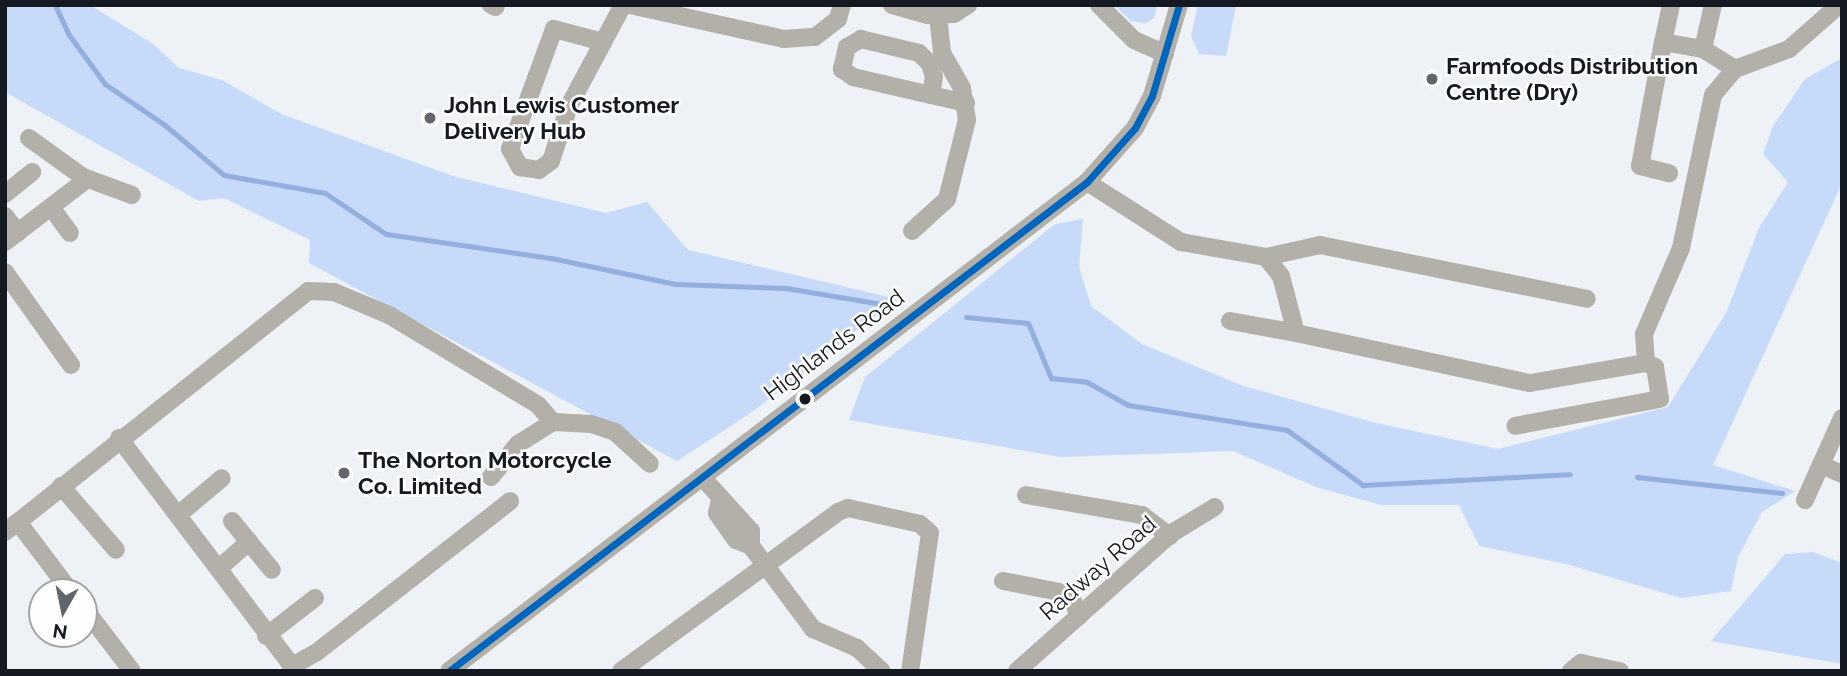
<!DOCTYPE html>
<style>
body{margin:0}
#map{position:relative;width:1847px;height:676px;overflow:hidden;background:#eef2f6;font-family:Raleway,sans-serif}
div>[style]{position:absolute}
.green>*{inset:0;background:#c7dafa}
.stream>*{height:5px;margin:-2.5px;padding:0 2.5px;transform-origin:2.5px;border-radius:2.5px;background:#92afde}
.minor>*{height:18px;margin:-9px;padding:0 9px;transform-origin:9px;border-radius:9px;background:#b2b0a9}
.bus-1>*{height:7px;margin:-3.5px;padding:0 3.5px;transform-origin:3.5px;border-radius:3.5px;background:#0065bd}
.dots>*{width:19px;height:19px;translate:-50% -50%;box-sizing:border-box;border:4px solid #fefefe;border-radius:50%}
span{translate:-50% -50%;white-space:nowrap;text-align:center;line-height:1.15;-webkit-text-stroke:5px #fefefe;paint-order:stroke}
.poi-label{font-size:23px;color:#151a22;font-weight:700}
.left{translate:0 -50%;text-align:left}
.street-label{font-size:23px;color:#151a22}
.frame{position:absolute;inset:0;border:7px solid #151a22;pointer-events:none}
.north{position:absolute;left:28px;top:578px;width:70px;height:70px;box-sizing:border-box;background:#fefefe;border:2px solid #a1a3a6;border-radius:50%;rotate:189deg;font-size:19px;font-weight:700;line-height:28px;text-align:center;color:#151a22}
.north::after{content:'';display:block;margin:auto;width:24px;height:32px;background:#61666c;clip-path:polygon(50% 0,100% 100%,50% 72%,0 100%)}
</style>
<div id="map">
<div class="green">
<div style="clip-path:polygon(5px 5px,90px 5px,153px 44px,179px 68px,222px 80px,281px 114px,456px 177px,606px 213px,647px 202px,688px 250px,897px 299px,752px 412px,677px 461px,309px 263px,310px 240px,224px 198px,199px 201px,5px 92px)"></div>
<div style="clip-path:polygon(1114px 5px,1157px 5px,1154px 18px,1146px 23px,1131px 21px)"></div>
<div style="clip-path:polygon(1198px 5px,1236px 5px,1226px 56px,1199px 54px,1191px 36px)"></div>
<div style="clip-path:polygon(1842px 58px,1842px 183px,1713px 465px,1795px 491px,1762px 512px,1738px 557px,1731px 591px,1681px 598px,1566px 564px,1479px 546px,1459px 505px,1381px 505px,1316px 487px,1233px 451px,1061px 457px,849px 420px,865px 377px,1055px 224px,1083px 219px,1079px 267px,1091px 306px,1142px 344px,1243px 386px,1376px 423px,1498px 449px,1668px 407px,1726px 313px,1759px 228px,1788px 182px,1763px 154px,1773px 126px,1805px 79px)"></div>
<div style="clip-path:polygon(1813px 552px,1842px 563px,1842px 664px,1711px 641px,1785px 554px)"></div>
</div>
<div class="stream">
<div style="left:55px;top:5px;width:33px;rotate:65deg"></div>
<div style="left:69px;top:35px;width:61px;rotate:53.7deg"></div>
<div style="left:105px;top:84px;width:74px;rotate:34.5deg"></div>
<div style="left:166px;top:126px;width:76px;rotate:40.2deg"></div>
<div style="left:224px;top:175px;width:103px;rotate:10.1deg"></div>
<div style="left:325px;top:193px;width:73px;rotate:33.9deg"></div>
<div style="left:386px;top:234px;width:167px;rotate:8.3deg"></div>
<div style="left:551px;top:258px;width:127px;rotate:11.8deg"></div>
<div style="left:675px;top:284px;width:111px;rotate:2.1deg"></div>
<div style="left:786px;top:288px;width:103px;rotate:9.5deg"></div>
<div style="left:966px;top:317px;width:62px;rotate:5.5deg"></div>
<div style="left:1028px;top:323px;width:60px;rotate:67.3deg"></div>
<div style="left:1051px;top:378px;width:36px;rotate:6deg"></div>
<div style="left:1087px;top:382px;width:47px;rotate:29.3deg"></div>
<div style="left:1128px;top:405px;width:161px;rotate:8.9deg"></div>
<div style="left:1287px;top:430px;width:94px;rotate:35.9deg"></div>
<div style="left:1363px;top:485px;width:207px;rotate:-3deg"></div>
<div style="left:1637px;top:477px;width:146px;rotate:6.3deg"></div>
</div>
<div class="minor">
<div style="left:491px;top:5px;width:5px;rotate:22deg"></div>
<div style="left:630px;top:5px;width:158px;rotate:12.4deg"></div>
<div style="left:784px;top:39px;width:31px;rotate:-4deg"></div>
<div style="left:815px;top:37px;width:29px;rotate:-38deg"></div>
<div style="left:838px;top:19px;width:15px;rotate:-74deg"></div>
<div style="left:892px;top:5px;width:37px;rotate:16deg"></div>
<div style="left:928px;top:15px;width:26px;rotate:-2deg"></div>
<div style="left:954px;top:14px;width:17px;rotate:-33deg"></div>
<div style="left:1099px;top:5px;width:49px;rotate:45deg"></div>
<div style="left:1134px;top:40px;width:34px;rotate:24deg"></div>
<div style="left:1671px;top:5px;width:38px;rotate:102deg"></div>
<div style="left:1663px;top:42px;width:41px;rotate:9.9deg"></div>
<div style="left:1703px;top:49px;width:45px;rotate:-77.2deg"></div>
<div style="left:603px;top:42px;width:51px;rotate:-165.1deg"></div>
<div style="left:554px;top:29px;width:128px;rotate:110.1deg"></div>
<div style="left:510px;top:149px;width:21px;rotate:61deg"></div>
<div style="left:520px;top:167px;width:19px;rotate:9deg"></div>
<div style="left:539px;top:170px;width:15px;rotate:-37deg"></div>
<div style="left:551px;top:161px;width:58px;rotate:-71.9deg"></div>
<div style="left:569px;top:106px;width:115px;rotate:-61.9deg"></div>
<div style="left:1663px;top:42px;width:126px;rotate:100.5deg"></div>
<div style="left:1640px;top:166px;width:30px;rotate:14deg"></div>
<div style="left:1703px;top:49px;width:38px;rotate:32deg"></div>
<div style="left:931px;top:95px;width:18px;rotate:-81deg"></div>
<div style="left:934px;top:77px;width:14px;rotate:-107deg"></div>
<div style="left:930px;top:64px;width:16px;rotate:-135deg"></div>
<div style="left:919px;top:53px;width:60px;rotate:-166.4deg"></div>
<div style="left:861px;top:39px;width:16px;rotate:150deg"></div>
<div style="left:847px;top:47px;width:23px;rotate:103deg"></div>
<div style="left:842px;top:69px;width:14px;rotate:36deg"></div>
<div style="left:853px;top:77px;width:80px;rotate:13deg"></div>
<div style="left:931px;top:95px;width:36px;rotate:13deg"></div>
<div style="left:29px;top:138px;width:67px;rotate:35.8deg"></div>
<div style="left:83px;top:177px;width:52px;rotate:20.2deg"></div>
<div style="left:1087px;top:182px;width:112px;rotate:32.6deg"></div>
<div style="left:1181px;top:242px;width:86px;rotate:10deg"></div>
<div style="left:1266px;top:257px;width:55px;rotate:-12.5deg"></div>
<div style="left:1320px;top:245px;width:272px;rotate:11.4deg"></div>
<div style="left:5px;top:194px;width:35px;rotate:-39deg"></div>
<div style="left:51px;top:207px;width:32px;rotate:54deg"></div>
<div style="left:5px;top:216px;width:21px;rotate:53deg"></div>
<div style="left:912px;top:231px;width:47px;rotate:-42.4deg"></div>
<div style="left:947px;top:199px;width:81px;rotate:-75.8deg"></div>
<div style="left:967px;top:120px;width:32px;rotate:-99deg"></div>
<div style="left:962px;top:88px;width:40px;rotate:-119.7deg"></div>
<div style="left:942px;top:53px;width:38px;rotate:-96deg"></div>
<div style="left:5px;top:242px;width:103px;rotate:-37.5deg"></div>
<div style="left:1266px;top:257px;width:24px;rotate:52deg"></div>
<div style="left:1281px;top:276px;width:59px;rotate:75.3deg"></div>
<div style="left:1296px;top:333px;width:239px;rotate:12.1deg"></div>
<div style="left:1530px;top:383px;width:118px;rotate:-9.8deg"></div>
<div style="left:1646px;top:363px;width:10px;rotate:24deg"></div>
<div style="left:1655px;top:367px;width:32px;rotate:81deg"></div>
<div style="left:1660px;top:399px;width:147px;rotate:169.5deg"></div>
<div style="left:5px;top:272px;width:114px;rotate:54.6deg"></div>
<div style="left:1230px;top:321px;width:67px;rotate:10.3deg"></div>
<div style="left:1646px;top:363px;width:29px;rotate:-94deg"></div>
<div style="left:1644px;top:334px;width:94px;rotate:-66.7deg"></div>
<div style="left:1681px;top:248px;width:156px;rotate:-78.2deg"></div>
<div style="left:1713px;top:95px;width:34px;rotate:-50deg"></div>
<div style="left:1735px;top:69px;width:58px;rotate:-20.3deg"></div>
<div style="left:1789px;top:49px;width:67px;rotate:-41.3deg"></div>
<div style="left:119px;top:438px;width:286px;rotate:52.8deg"></div>
<div style="left:292px;top:666px;width:29px;rotate:-29deg"></div>
<div style="left:317px;top:652px;width:245px;rotate:-38deg"></div>
<div style="left:1821px;top:465px;width:23px;rotate:23deg"></div>
<div style="left:491px;top:477px;width:43px;rotate:-50.7deg"></div>
<div style="left:518px;top:444px;width:41px;rotate:-32.2deg"></div>
<div style="left:553px;top:422px;width:38px;rotate:3deg"></div>
<div style="left:591px;top:424px;width:25px;rotate:18deg"></div>
<div style="left:615px;top:432px;width:47px;rotate:42.4deg"></div>
<div style="left:702px;top:477px;width:73px;rotate:47.8deg"></div>
<div style="left:751px;top:531px;width:15px;rotate:90deg"></div>
<div style="left:61px;top:486px;width:84px;rotate:49.3deg"></div>
<div style="left:1026px;top:495px;width:118px;rotate:9.8deg"></div>
<div style="left:1142px;top:515px;width:35px;rotate:37deg"></div>
<div style="left:720px;top:500px;width:13px;rotate:103deg"></div>
<div style="left:717px;top:513px;width:33px;rotate:55deg"></div>
<div style="left:736px;top:540px;width:16px;rotate:22deg"></div>
<div style="left:751px;top:546px;width:104px;rotate:53.2deg"></div>
<div style="left:813px;top:629px;width:48px;rotate:23.4deg"></div>
<div style="left:857px;top:648px;width:34px;rotate:43deg"></div>
<div style="left:1805px;top:500px;width:90px;rotate:-65.7deg"></div>
<div style="left:178px;top:515px;width:57px;rotate:-40.1deg"></div>
<div style="left:232px;top:521px;width:63px;rotate:50.8deg"></div>
<div style="left:18px;top:522px;width:371px;rotate:-38.5deg"></div>
<div style="left:308px;top:291px;width:26px;rotate:2deg"></div>
<div style="left:334px;top:292px;width:60px;rotate:22.7deg"></div>
<div style="left:389px;top:315px;width:174px;rotate:31.1deg"></div>
<div style="left:538px;top:405px;width:23px;rotate:49deg"></div>
<div style="left:5px;top:532px;width:16px;rotate:-38deg"></div>
<div style="left:18px;top:522px;width:88px;rotate:52.9deg"></div>
<div style="left:219px;top:568px;width:40px;rotate:-41deg"></div>
<div style="left:1003px;top:581px;width:68px;rotate:11deg"></div>
<div style="left:1070px;top:594px;width:24px;rotate:68deg"></div>
<div style="left:84px;top:608px;width:79px;rotate:52.7deg"></div>
<div style="left:266px;top:636px;width:62px;rotate:-37.8deg"></div>
<div style="left:449px;top:671px;width:804px;rotate:-37.47deg"></div>
<div style="left:1087px;top:182px;width:72px;rotate:-48.4deg"></div>
<div style="left:1135px;top:128px;width:36px;rotate:-62deg"></div>
<div style="left:1152px;top:96px;width:95px;rotate:-73.5deg"></div>
<div style="left:621px;top:671px;width:269px;rotate:-36.2deg"></div>
<div style="left:838px;top:512px;width:11px;rotate:-22deg"></div>
<div style="left:848px;top:508px;width:74px;rotate:12.5deg"></div>
<div style="left:920px;top:524px;width:13px;rotate:42deg"></div>
<div style="left:930px;top:533px;width:139px;rotate:98.2deg"></div>
<div style="left:1017px;top:671px;width:208px;rotate:-41.7deg"></div>
<div style="left:1172px;top:533px;width:50px;rotate:-31.2deg"></div>
<div style="left:1571px;top:671px;width:13px;rotate:-39deg"></div>
<div style="left:1581px;top:663px;width:40px;rotate:12deg"></div>
</div>
<div class="bus-1">
<div style="left:449px;top:671px;width:804px;rotate:-37.47deg"></div>
<div style="left:1087px;top:182px;width:72px;rotate:-48.4deg"></div>
<div style="left:1135px;top:128px;width:36px;rotate:-62deg"></div>
<div style="left:1152px;top:96px;width:95px;rotate:-73.5deg"></div>
</div>
<div class="dots">
<div style="left:1432px;top:79px;background:#61666c"></div>
<div style="left:430px;top:118px;background:#61666c"></div>
<div style="left:805px;top:399px;background:#151a22"></div>
<div style="left:344px;top:473px;background:#61666c"></div>
</div>
<div class="poi-label">
<span class="left" style="left:1446px;top:79px">Farmfoods Distribution<br>Centre (Dry)</span>
<span class="left" style="left:444px;top:118px">John Lewis Customer<br>Delivery Hub</span>
<span class="left" style="left:358px;top:473px">The Norton Motorcycle<br>Co. Limited</span>
</div>
<div class="street-label">
<span style="left:834px;top:345px;rotate:-37deg">Highlands Road</span>
<span style="left:1098px;top:568px;rotate:-41deg">Radway Road</span>
</div>
<div class="frame"></div>
<div class="north">N</div>
</div>
